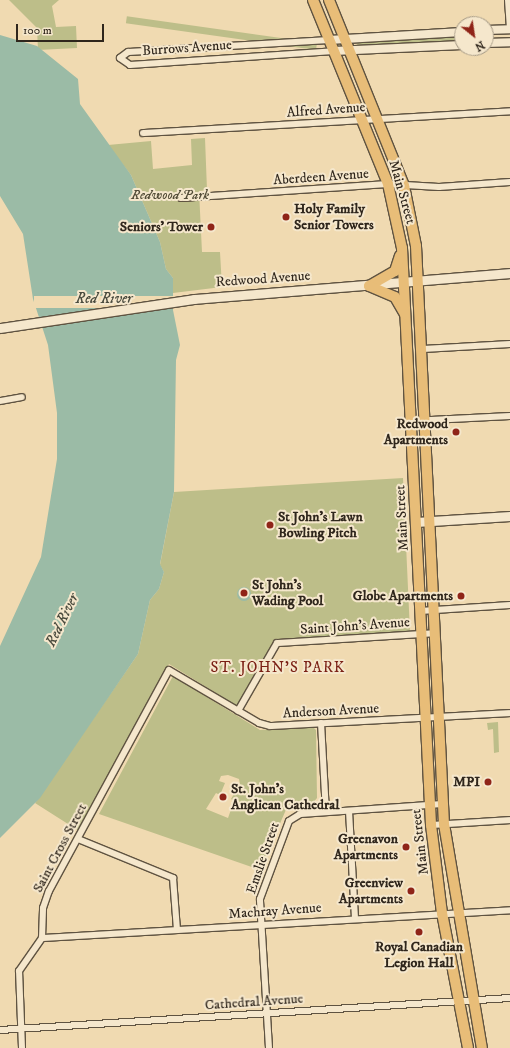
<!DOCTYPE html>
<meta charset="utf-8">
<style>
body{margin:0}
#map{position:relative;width:510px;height:1048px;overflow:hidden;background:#f0dab1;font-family:"IM FELL DW Pica",serif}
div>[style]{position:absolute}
.green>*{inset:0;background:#bdbe89;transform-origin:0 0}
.water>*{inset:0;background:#9bbba6}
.round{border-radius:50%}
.pier>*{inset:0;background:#f0dab1;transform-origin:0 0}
.roads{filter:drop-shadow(1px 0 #5f5341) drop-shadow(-1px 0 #5f5341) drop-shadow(0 1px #5f5341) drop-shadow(0 -1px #5f5341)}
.minor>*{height:6px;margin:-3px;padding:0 3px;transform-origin:3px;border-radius:3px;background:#f5e7cc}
.tertiary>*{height:8px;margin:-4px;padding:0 4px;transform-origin:4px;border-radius:4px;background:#f5e7cc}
.secondary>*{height:9px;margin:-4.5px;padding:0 4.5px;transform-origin:4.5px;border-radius:4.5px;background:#f5e7cc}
.primary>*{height:10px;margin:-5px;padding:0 5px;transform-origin:5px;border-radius:5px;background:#e8bd78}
.dots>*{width:11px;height:11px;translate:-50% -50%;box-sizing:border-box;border:2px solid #f5e7cc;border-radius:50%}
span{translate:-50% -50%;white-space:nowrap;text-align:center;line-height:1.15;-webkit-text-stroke:4px #f5e7cc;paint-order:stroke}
.street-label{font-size:14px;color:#2f261c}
.park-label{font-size:14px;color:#524c37;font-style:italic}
.poi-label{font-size:14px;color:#2f261c;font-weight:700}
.left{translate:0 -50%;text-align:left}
.right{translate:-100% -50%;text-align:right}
.water-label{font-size:15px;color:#4a4b3e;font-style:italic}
.neighbourhood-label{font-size:15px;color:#7a1f14;letter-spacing:1px}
.north{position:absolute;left:454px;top:16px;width:40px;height:40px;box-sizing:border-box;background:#f5e7cc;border:1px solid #a69a86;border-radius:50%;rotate:150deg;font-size:11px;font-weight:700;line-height:16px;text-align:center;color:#2f261c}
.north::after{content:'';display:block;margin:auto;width:14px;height:18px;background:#8f2418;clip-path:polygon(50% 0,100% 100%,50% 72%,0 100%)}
.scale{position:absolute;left:16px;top:24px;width:88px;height:18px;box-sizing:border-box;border:2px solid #2f261c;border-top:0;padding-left:5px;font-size:12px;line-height:14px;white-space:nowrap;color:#2f261c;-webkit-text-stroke:3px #f5e7cc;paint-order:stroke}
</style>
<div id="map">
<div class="green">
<div style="clip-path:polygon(9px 0,59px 0,52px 6px,56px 27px,76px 26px,77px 48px,38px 50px,37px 28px)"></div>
<div style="clip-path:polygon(462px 35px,462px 41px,357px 45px,358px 42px)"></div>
<div style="left:317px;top:43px;width:7px;height:192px;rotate:98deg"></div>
<div style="clip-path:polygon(205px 138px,207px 190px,199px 191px,202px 252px,220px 252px,222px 287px,173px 293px,173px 278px,166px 269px,160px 242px,131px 175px,108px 145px,151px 141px,153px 169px,192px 165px,191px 139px)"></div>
<div style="clip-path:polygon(403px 478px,410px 632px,276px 640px,237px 706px,169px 664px,79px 831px,35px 803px,138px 654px,150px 600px,159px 589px,164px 572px,160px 565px,174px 492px)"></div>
<div style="clip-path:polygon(evenodd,173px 676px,260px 730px,313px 727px,316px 730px,317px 798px,312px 804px,288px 805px,260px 870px,99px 814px,173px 676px,228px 775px,239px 779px,240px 784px,231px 799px,234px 801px,228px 818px,206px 809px,216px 793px,220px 795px,225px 783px,219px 781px,221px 776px,228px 775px)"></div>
<div style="clip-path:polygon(498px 722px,499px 752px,494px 753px,493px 729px,488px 730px,487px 723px)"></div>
</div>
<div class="water">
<div style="clip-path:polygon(0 35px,37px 46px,78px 79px,80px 104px,131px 175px,160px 242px,166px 269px,173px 278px,173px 310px,180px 345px,176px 360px,174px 492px,160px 564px,164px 572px,159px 589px,150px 600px,138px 654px,40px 798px,0 838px,0 646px,41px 557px,57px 459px,57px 413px,48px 345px,33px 299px,23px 234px,0 196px)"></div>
<div class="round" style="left:237px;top:587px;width:14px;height:14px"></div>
</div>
<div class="pier">
<div style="left:175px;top:296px;width:12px;height:141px;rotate:90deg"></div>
</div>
<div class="roads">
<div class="minor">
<div style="left:508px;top:0;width:26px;rotate:86deg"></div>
<div style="left:329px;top:40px;width:201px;rotate:176.6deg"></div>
<div style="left:128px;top:52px;width:10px;rotate:143deg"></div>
<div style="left:120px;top:58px;width:12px;rotate:35deg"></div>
<div style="left:130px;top:65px;width:204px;rotate:-3.9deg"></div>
<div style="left:143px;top:133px;width:368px;rotate:-3.4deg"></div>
<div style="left:181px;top:198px;width:207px;rotate:-3.9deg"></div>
<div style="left:388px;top:184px;width:51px;rotate:3.4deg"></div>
<div style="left:439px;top:187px;width:71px;rotate:-4deg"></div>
<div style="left:423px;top:349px;width:87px;rotate:-3.3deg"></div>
<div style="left:0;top:401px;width:22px;rotate:-10deg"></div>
<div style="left:411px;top:421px;width:99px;rotate:-2.9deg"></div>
<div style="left:420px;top:611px;width:90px;rotate:-3.8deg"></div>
<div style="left:238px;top:711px;width:78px;rotate:-60.2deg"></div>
<div style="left:277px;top:643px;width:158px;rotate:-3.6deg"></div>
<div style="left:321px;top:723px;width:89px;rotate:86.8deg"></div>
<div style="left:349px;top:811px;width:107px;rotate:86.8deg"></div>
<div style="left:431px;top:825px;width:79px;rotate:-3.6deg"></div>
<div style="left:78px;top:839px;width:103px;rotate:22.3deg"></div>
<div style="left:173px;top:878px;width:52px;rotate:85.6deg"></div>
<div style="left:42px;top:938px;width:469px;rotate:-3.4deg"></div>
<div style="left:0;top:1030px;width:511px;rotate:-3.59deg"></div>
<div style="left:22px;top:1048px;width:77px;rotate:-92.2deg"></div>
<div style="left:19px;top:971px;width:40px;rotate:-55.1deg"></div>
<div style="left:42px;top:938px;width:30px;rotate:-88deg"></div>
<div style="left:43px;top:908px;width:18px;rotate:-71deg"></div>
<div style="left:49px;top:891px;width:251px;rotate:-61.5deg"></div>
<div style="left:169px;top:670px;width:104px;rotate:30.5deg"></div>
<div style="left:259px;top:723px;width:11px;rotate:15deg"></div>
<div style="left:270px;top:726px;width:240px;rotate:-3.1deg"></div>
<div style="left:269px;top:1048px;width:149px;rotate:-93.5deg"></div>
<div style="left:260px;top:899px;width:83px;rotate:-69.6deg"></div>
<div style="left:289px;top:821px;width:13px;rotate:-32deg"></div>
<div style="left:300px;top:814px;width:143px;rotate:-4deg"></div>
</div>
<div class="tertiary">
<div style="left:486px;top:30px;width:24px;rotate:-2deg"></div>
<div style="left:329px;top:40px;width:133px;rotate:-3.4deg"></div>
<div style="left:486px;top:43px;width:24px;rotate:-2deg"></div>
<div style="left:334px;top:51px;width:128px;rotate:-2.7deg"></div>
</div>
<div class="secondary">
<div style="left:0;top:328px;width:196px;rotate:-8.5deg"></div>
<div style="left:194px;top:299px;width:317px;rotate:-4.7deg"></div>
<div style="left:416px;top:522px;width:94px;rotate:-3.7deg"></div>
</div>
<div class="primary">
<div style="left:313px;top:0;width:199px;rotate:67.8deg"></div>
<div style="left:388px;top:184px;width:66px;rotate:77.7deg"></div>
<div style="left:402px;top:248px;width:578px;rotate:87.12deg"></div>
<div style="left:431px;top:825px;width:89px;rotate:82.9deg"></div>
<div style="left:442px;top:913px;width:137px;rotate:79.1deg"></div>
<div style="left:329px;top:0;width:201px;rotate:68deg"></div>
<div style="left:404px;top:186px;width:61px;rotate:78.7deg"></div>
<div style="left:416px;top:246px;width:579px;rotate:87.23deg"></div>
<div style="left:444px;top:824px;width:227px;rotate:80.4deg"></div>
<div style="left:369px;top:286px;width:30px;rotate:-30deg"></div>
<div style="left:395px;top:271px;width:16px;rotate:-72deg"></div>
<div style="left:369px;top:286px;width:28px;rotate:23deg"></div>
<div style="left:395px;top:297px;width:20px;rotate:60deg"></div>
</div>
</div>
<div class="dots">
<div style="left:286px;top:217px;background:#8f2418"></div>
<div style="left:211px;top:227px;background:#8f2418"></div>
<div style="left:456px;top:432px;background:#8f2418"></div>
<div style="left:270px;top:525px;background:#8f2418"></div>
<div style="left:244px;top:593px;background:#8f2418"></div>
<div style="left:461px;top:596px;background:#8f2418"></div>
<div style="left:488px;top:782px;background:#8f2418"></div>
<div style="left:223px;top:797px;background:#8f2418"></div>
<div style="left:406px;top:847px;background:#8f2418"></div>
<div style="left:411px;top:891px;background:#8f2418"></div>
<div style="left:419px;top:932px;background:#8f2418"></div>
</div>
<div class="street-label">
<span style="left:187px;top:48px;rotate:-4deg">Burrows Avenue</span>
<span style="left:326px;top:110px;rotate:-4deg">Alfred Avenue</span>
<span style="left:321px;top:177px;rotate:-4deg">Aberdeen Avenue</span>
<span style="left:402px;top:192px;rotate:74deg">Main Street</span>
<span style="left:263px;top:279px;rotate:-4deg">Redwood Avenue</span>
<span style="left:402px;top:518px;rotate:-93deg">Main Street</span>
<span style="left:355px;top:626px;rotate:-4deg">Saint John's Avenue</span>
<span style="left:331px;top:711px;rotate:-3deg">Anderson Avenue</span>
<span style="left:420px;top:842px;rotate:-97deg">Main Street</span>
<span style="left:60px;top:848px;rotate:-62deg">Saint Cross Street</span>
<span style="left:263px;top:858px;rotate:-71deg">Emslie Street</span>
<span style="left:275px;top:911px;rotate:-4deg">Machray Avenue</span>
<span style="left:254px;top:1002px;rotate:-4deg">Cathedral Avenue</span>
</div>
<div class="park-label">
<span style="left:170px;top:195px">Redwood Park</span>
</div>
<div class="poi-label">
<span class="left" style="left:294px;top:217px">Holy Family<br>Senior Towers</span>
<span class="right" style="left:203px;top:227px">Seniors’ Tower</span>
<span class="right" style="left:448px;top:432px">Redwood<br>Apartments</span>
<span class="left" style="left:278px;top:525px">St John's Lawn<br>Bowling Pitch</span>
<span class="left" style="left:252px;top:593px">St John's<br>Wading Pool</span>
<span class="right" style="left:453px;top:596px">Globe Apartments</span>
<span class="right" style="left:480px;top:782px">MPI</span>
<span class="left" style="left:231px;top:797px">St. John’s<br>Anglican Cathedral</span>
<span class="right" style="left:398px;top:847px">Greenavon<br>Apartments</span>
<span class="right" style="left:403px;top:891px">Greenview<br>Apartments</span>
<span style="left:419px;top:955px">Royal Canadian<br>Legion Hall</span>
</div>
<div class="water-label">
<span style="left:104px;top:299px">Red River</span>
<span style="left:62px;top:620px;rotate:-64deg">Red River</span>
</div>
<div class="neighbourhood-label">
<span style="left:278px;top:668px">ST. JOHN'S PARK</span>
</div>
<div class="north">N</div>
<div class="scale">100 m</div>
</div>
